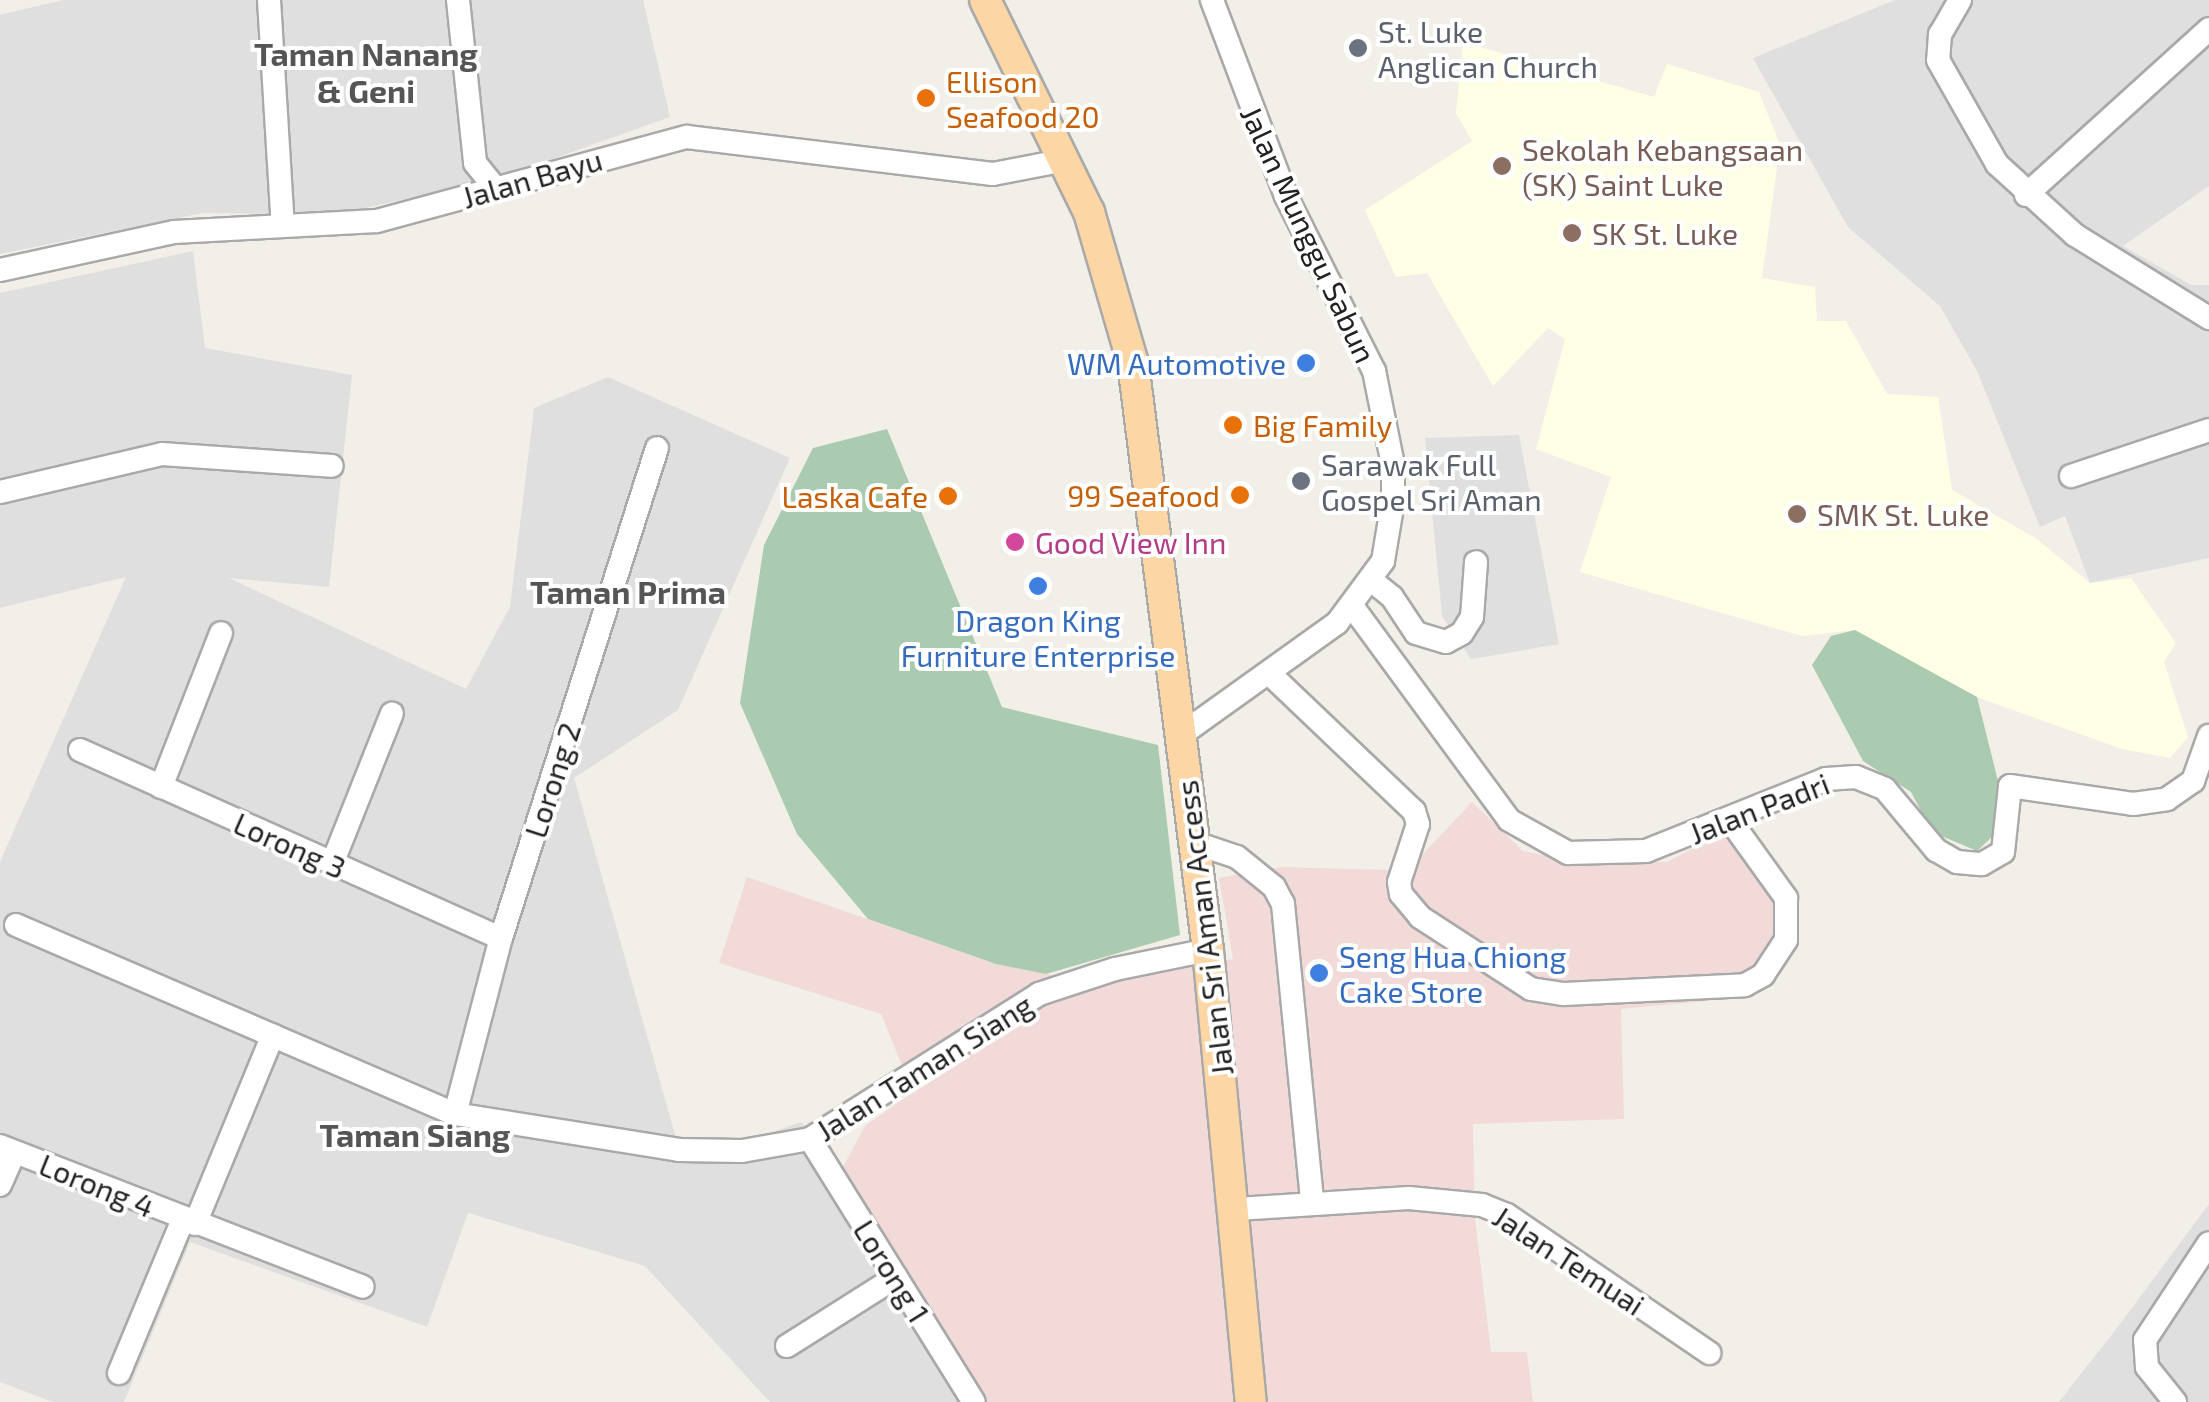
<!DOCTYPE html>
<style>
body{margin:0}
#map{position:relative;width:2209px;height:1402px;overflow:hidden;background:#f2efe9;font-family:"Exo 2",sans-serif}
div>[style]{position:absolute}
.residential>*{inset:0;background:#e0dfdf}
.commercial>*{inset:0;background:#f2dad9}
.education>*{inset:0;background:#ffffe5}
.cemetery>*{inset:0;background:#aacbaf}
.roads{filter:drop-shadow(2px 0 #a9a9a9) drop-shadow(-2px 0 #a9a9a9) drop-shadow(0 2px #a9a9a9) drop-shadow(0 -2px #a9a9a9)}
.minor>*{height:22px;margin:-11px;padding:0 11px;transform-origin:11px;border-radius:11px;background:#fff}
.major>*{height:30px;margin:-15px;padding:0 15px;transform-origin:15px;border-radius:15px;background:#fcd6a4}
.dots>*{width:28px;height:28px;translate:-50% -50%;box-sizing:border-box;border:5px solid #fff;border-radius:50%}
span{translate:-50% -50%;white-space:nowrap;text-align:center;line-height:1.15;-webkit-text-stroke:8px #fff;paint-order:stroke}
.worship-label{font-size:30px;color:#5b616d}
.left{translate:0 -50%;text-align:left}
.food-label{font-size:30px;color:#c56008}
.right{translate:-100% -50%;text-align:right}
.education-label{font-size:30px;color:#785e54}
.street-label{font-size:30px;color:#222}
.shop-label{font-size:30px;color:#366cbe}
.hotel-label{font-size:30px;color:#b23c85}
.neighbourhood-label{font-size:32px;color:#555;font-weight:700}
</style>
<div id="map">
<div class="residential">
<div style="clip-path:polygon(63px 0,643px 0,670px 117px,497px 179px,333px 215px,203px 213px,0 254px,0 15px)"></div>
<div style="clip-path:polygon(1895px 0,2209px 0,2209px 186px,2123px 246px,2191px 285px,2209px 285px,2209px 558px,2090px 583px,2065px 516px,2040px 527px,1977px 371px,1940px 306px,1848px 227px,1753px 58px)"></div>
<div style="clip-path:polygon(193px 251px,205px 348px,352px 375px,329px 587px,229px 578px,466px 689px,510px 607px,534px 408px,608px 377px,790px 458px,678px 710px,574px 778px,676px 1138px,754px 1139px,801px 1122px,843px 1167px,989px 1402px,770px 1402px,645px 1266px,468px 1213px,427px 1327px,190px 1242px,124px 1402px,53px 1402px,0 1382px,0 862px,126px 577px,0 608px,0 293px)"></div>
<div style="clip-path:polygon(1519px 435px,1559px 644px,1471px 659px,1442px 616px,1425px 438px)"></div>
<div style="clip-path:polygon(2209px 1204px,2209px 1402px,2059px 1402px,2117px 1328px)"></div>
</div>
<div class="commercial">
<div style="clip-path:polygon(1472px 802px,1523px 851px,1576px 862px,1667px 862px,1725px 831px,1774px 887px,1776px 939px,1765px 966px,1745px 979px,1748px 997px,1621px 1009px,1624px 1119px,1473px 1124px,1475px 1218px,1491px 1352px,1527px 1352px,1533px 1402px,989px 1402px,843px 1167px,865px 1126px,913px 1092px,881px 1014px,719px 963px,747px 877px,996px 964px,1101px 985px,1233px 959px,1219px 878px,1282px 867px,1390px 870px,1422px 855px)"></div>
</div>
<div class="education">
<div style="clip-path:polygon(1463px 42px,1654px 97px,1667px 64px,1759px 92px,1780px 145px,1762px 278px,1815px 287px,1817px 321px,1846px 321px,1887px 394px,1938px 397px,1952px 490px,2037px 539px,2090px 583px,2131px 578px,2176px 643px,2164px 662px,2188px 737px,2170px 758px,2122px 749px,1977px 697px,1855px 630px,1802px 636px,1580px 572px,1611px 477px,1536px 449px,1565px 339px,1548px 328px,1493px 386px,1427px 273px,1396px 277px,1365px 210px,1472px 141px,1456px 113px)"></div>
</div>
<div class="cemetery">
<div style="clip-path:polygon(887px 429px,1002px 707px,1158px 745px,1180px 935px,1046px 974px,996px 964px,868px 919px,797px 834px,740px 703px,764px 545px,813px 448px)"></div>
<div style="clip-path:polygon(1855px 630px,1977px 697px,2001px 793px,1994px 835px,1977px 851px,1932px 832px,1911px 792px,1863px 761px,1812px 665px,1831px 636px)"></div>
</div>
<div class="roads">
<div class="minor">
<div style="left:269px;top:0;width:226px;rotate:86.5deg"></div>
<div style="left:458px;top:0;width:164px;rotate:84deg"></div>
<div style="left:475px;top:163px;width:33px;rotate:51deg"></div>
<div style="left:1960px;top:0;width:39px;rotate:120deg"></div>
<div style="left:1940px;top:34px;width:26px;rotate:94deg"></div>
<div style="left:1938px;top:60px;width:120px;rotate:60.4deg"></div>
<div style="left:1997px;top:164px;width:105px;rotate:42.3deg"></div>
<div style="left:2075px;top:235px;width:158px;rotate:31.8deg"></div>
<div style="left:2026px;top:195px;width:247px;rotate:-42.2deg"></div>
<div style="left:0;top:270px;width:178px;rotate:-12.3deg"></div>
<div style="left:174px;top:232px;width:203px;rotate:-3.1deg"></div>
<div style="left:377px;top:221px;width:321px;rotate:-15.2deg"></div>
<div style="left:687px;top:137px;width:308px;rotate:6.9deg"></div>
<div style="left:993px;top:174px;width:74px;rotate:-10.9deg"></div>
<div style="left:2071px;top:476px;width:145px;rotate:-18.4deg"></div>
<div style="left:0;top:492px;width:166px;rotate:-13.2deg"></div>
<div style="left:162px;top:454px;width:170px;rotate:4deg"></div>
<div style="left:1371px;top:580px;width:27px;rotate:39deg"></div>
<div style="left:1392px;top:597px;width:43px;rotate:56.3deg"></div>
<div style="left:1416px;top:633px;width:31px;rotate:17deg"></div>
<div style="left:1446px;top:642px;width:18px;rotate:-29deg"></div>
<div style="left:1462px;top:633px;width:19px;rotate:-58deg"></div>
<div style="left:1472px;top:617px;width:55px;rotate:-85.8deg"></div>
<div style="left:1352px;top:606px;width:265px;rotate:53.7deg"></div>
<div style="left:1509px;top:820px;width:68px;rotate:29.2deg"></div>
<div style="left:1568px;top:853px;width:78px;rotate:-1.5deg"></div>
<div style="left:1646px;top:851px;width:194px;rotate:-21.8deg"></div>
<div style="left:1826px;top:779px;width:30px;rotate:-4deg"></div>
<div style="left:1856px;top:777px;width:31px;rotate:22deg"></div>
<div style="left:1885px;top:789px;width:80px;rotate:50.1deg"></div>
<div style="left:1936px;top:850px;width:24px;rotate:30deg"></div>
<div style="left:1957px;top:862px;width:25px;rotate:5deg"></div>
<div style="left:1982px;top:864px;width:24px;rotate:-30deg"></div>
<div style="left:2003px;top:852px;width:66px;rotate:-83.9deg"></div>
<div style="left:2010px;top:786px;width:124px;rotate:8.3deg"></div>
<div style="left:2133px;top:804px;width:34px;rotate:-8deg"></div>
<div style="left:2167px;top:799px;width:32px;rotate:-35deg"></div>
<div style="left:2193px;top:781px;width:48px;rotate:-70.4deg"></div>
<div style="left:1272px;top:676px;width:196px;rotate:43.6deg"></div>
<div style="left:1414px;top:811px;width:14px;rotate:73deg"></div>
<div style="left:1418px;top:824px;width:61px;rotate:108.1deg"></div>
<div style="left:1399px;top:882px;width:12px;rotate:81deg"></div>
<div style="left:1401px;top:894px;width:30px;rotate:50deg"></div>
<div style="left:1420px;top:917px;width:132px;rotate:33deg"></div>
<div style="left:1531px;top:989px;width:33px;rotate:9deg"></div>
<div style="left:1564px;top:994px;width:181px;rotate:-2.8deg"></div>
<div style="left:1745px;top:985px;width:21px;rotate:-29deg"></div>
<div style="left:1763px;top:975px;width:42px;rotate:-56.7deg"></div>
<div style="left:1786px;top:940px;width:42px;rotate:-90deg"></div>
<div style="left:1786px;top:898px;width:96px;rotate:-125.7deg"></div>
<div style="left:1182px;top:734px;width:191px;rotate:-35.6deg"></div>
<div style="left:1337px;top:623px;width:77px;rotate:-53.4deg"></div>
<div style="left:1383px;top:561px;width:61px;rotate:-80.5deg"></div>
<div style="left:1393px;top:501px;width:36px;rotate:-90deg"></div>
<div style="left:1393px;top:465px;width:96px;rotate:-101.4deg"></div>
<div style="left:1374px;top:371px;width:196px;rotate:-116.7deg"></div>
<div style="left:1286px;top:196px;width:210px;rotate:-110.7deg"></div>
<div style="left:80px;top:750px;width:461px;rotate:24.1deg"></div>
<div style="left:161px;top:787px;width:165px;rotate:-68.7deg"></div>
<div style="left:1192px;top:842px;width:47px;rotate:18.4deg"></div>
<div style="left:1237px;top:857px;width:48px;rotate:39deg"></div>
<div style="left:1274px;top:887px;width:19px;rotate:62deg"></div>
<div style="left:1283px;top:904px;width:298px;rotate:84.4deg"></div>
<div style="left:332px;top:864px;width:162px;rotate:-68.3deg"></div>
<div style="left:16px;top:925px;width:478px;rotate:23.3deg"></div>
<div style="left:455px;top:1114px;width:227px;rotate:9.1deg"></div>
<div style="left:679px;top:1150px;width:63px;rotate:0.9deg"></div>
<div style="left:742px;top:1151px;width:69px;rotate:-10deg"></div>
<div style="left:810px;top:1139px;width:271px;rotate:-32.3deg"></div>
<div style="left:1039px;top:994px;width:80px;rotate:-18.2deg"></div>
<div style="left:1115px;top:969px;width:95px;rotate:-11.5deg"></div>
<div style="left:455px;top:1114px;width:182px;rotate:-75.4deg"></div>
<div style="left:501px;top:938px;width:514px;rotate:-72.34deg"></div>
<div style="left:810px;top:1139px;width:310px;rotate:58.1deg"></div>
<div style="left:0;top:1146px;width:389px;rotate:21.2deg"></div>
<div style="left:0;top:1185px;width:36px;rotate:-66deg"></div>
<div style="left:1237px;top:1209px;width:172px;rotate:-3.7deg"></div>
<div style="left:1409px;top:1198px;width:73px;rotate:5.5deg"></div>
<div style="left:1482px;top:1205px;width:27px;rotate:22deg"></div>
<div style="left:1507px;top:1215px;width:245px;rotate:34.3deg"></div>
<div style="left:195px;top:1224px;width:204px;rotate:-67.6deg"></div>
<div style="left:787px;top:1346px;width:129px;rotate:-32.3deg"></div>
<div style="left:119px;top:1373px;width:167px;rotate:-67.4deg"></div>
<div style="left:2175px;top:1402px;width:45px;rotate:-128.7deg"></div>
<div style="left:2147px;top:1367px;width:27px;rotate:-94deg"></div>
<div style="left:2145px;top:1340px;width:116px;rotate:-56.6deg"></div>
</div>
<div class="major">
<div style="left:985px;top:0;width:236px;rotate:63.9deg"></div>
<div style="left:1089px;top:212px;width:157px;rotate:73.8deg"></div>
<div style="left:1133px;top:363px;width:592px;rotate:82.72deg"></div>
<div style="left:1208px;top:950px;width:454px;rotate:84.6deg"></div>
</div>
</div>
<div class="dots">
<div style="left:1358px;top:48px;background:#6b7280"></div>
<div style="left:926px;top:98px;background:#e8710a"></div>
<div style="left:1502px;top:166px;background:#8d6e63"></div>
<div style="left:1572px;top:233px;background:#8d6e63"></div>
<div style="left:1306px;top:363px;background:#3f7fe0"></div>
<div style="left:1233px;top:425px;background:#e8710a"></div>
<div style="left:1301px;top:481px;background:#6b7280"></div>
<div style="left:1240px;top:495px;background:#e8710a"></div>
<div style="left:948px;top:496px;background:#e8710a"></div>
<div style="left:1797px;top:514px;background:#8d6e63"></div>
<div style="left:1015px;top:542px;background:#d1479c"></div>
<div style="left:1038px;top:586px;background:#3f7fe0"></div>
<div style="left:1319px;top:973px;background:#3f7fe0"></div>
</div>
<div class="worship-label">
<span class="left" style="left:1378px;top:48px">St. Luke<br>Anglican Church</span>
<span class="left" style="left:1321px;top:481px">Sarawak Full<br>Gospel Sri Aman</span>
</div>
<div class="food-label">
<span class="left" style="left:946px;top:98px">Ellison<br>Seafood 20</span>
<span class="left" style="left:1253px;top:425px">Big Family</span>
<span class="right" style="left:1220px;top:495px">99 Seafood</span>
<span class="right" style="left:928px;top:496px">Laska Cafe</span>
</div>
<div class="education-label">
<span class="left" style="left:1522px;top:166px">Sekolah Kebangsaan<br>(SK) Saint Luke</span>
<span class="left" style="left:1592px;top:233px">SK St. Luke</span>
<span class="left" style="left:1817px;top:514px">SMK St. Luke</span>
</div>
<div class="street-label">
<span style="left:532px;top:178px;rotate:-16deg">Jalan Bayu</span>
<span style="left:1309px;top:234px;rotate:65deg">Jalan Munggu Sabun</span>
<span style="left:552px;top:780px;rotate:-72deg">Lorong 2</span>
<span style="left:1759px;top:808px;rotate:-21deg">Jalan Padri</span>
<span style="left:290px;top:845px;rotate:24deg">Lorong 3</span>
<span style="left:1204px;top:928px;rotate:-97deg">Jalan Sri Aman Access</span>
<span style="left:924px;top:1067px;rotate:-32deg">Jalan Taman Siang</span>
<span style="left:97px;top:1185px;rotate:22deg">Lorong 4</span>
<span style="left:1569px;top:1260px;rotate:33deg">Jalan Temuai</span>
<span style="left:892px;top:1271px;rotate:58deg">Lorong 1</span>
</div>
<div class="shop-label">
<span class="right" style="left:1286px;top:363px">WM Automotive</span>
<span style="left:1038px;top:637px">Dragon King<br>Furniture Enterprise</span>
<span class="left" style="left:1339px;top:973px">Seng Hua Chiong<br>Cake Store</span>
</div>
<div class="hotel-label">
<span class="left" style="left:1035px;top:542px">Good View Inn</span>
</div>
<div class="neighbourhood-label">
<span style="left:366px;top:72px">Taman Nanang<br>&amp; Geni</span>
<span style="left:628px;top:591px">Taman Prima</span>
<span style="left:415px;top:1134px">Taman Siang</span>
</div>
</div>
